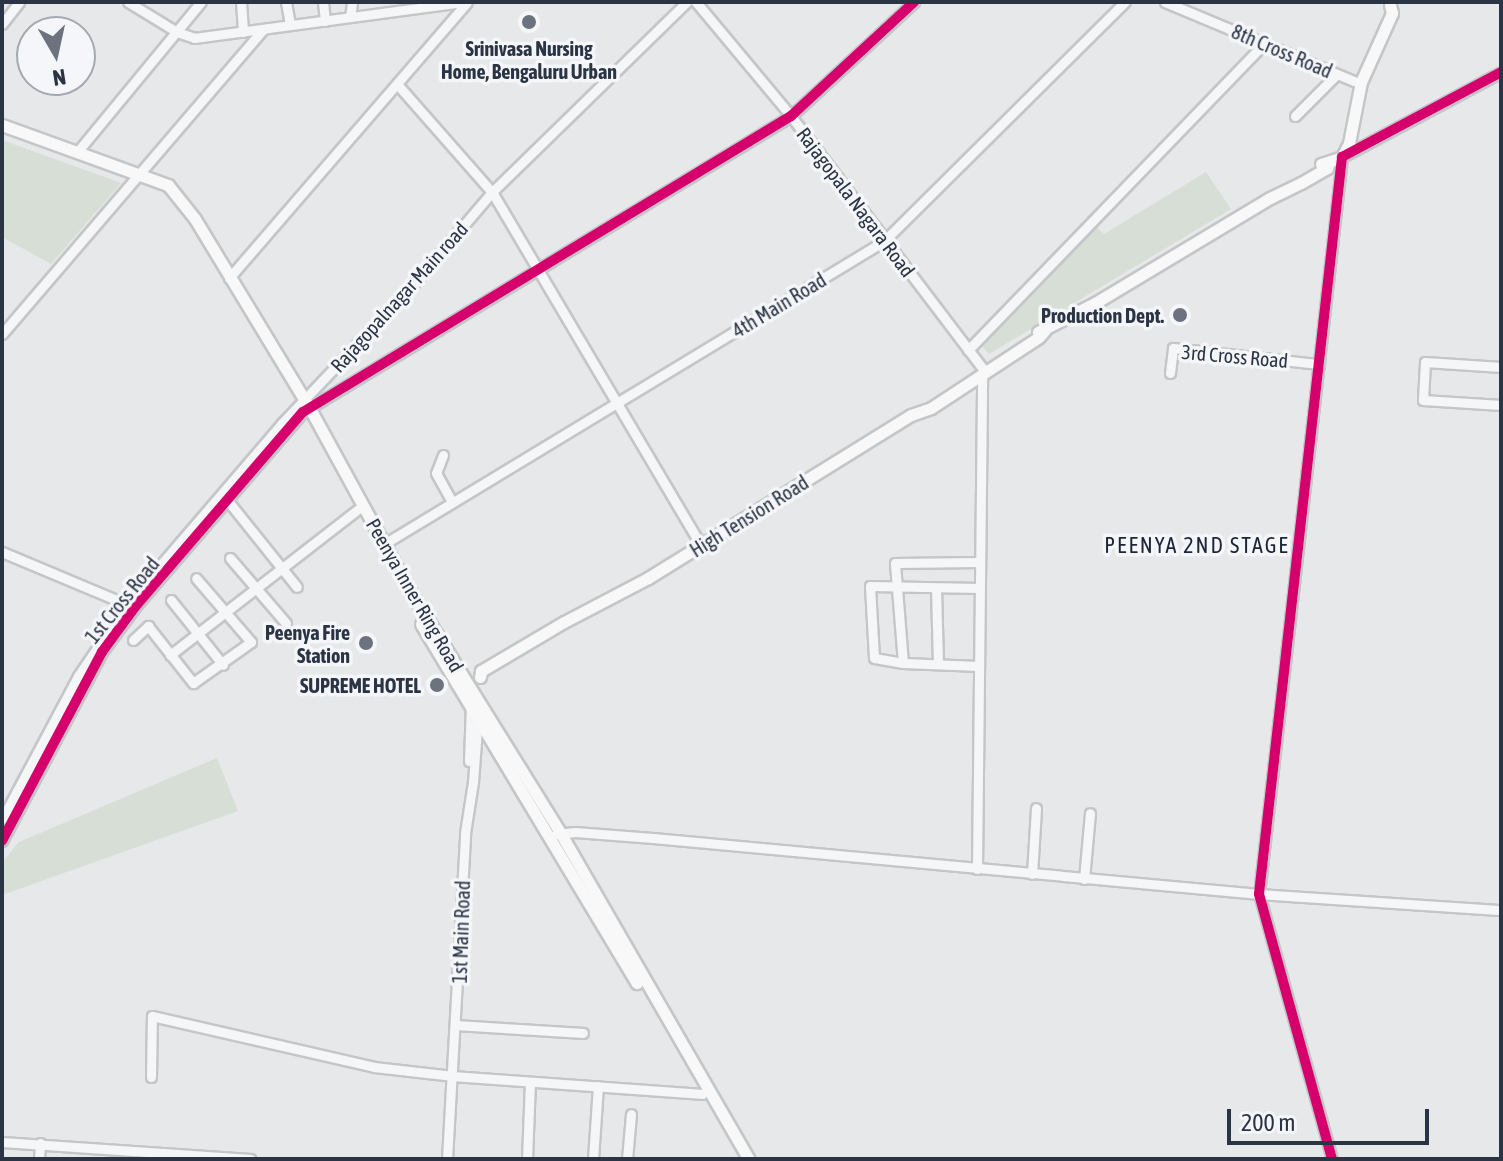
<!DOCTYPE html>
<style>
body{margin:0}
#map{position:relative;width:1503px;height:1161px;overflow:hidden;background:#e6e8ea;font-family:"Asap Condensed",sans-serif}
div>[style]{position:absolute}
.green>*{inset:0;background:#d6ded6}
.roads{filter:drop-shadow(2px 0 #c4c6c8) drop-shadow(-2px 0 #c4c6c8) drop-shadow(0 2px #c4c6c8) drop-shadow(0 -2px #c4c6c8)}
.minor>*{height:9px;margin:-4.5px;padding:0 4.5px;transform-origin:4.5px;border-radius:4.5px;background:#f5f6f7}
.major>*{height:11px;margin:-5.5px;padding:0 5.5px;transform-origin:5.5px;border-radius:5.5px;background:#f8f8f8}
.cycleway>*{height:10px;margin:-5px;padding:0 5px;transform-origin:5px;border-radius:5px;background:#d6006c}
.dots>*{width:22px;height:22px;translate:-50% -50%;box-sizing:border-box;border:4px solid #f4f6f9;border-radius:50%}
span{translate:-50% -50%;white-space:nowrap;text-align:center;line-height:1.15;-webkit-text-stroke:7px #f4f6f9;paint-order:stroke}
.poi-label{font-size:20px;color:#2b3445;font-weight:700}
.right{translate:-100% -50%;text-align:right}
.street-label{font-size:20px;color:#2b3445}
.neighbourhood-label{font-size:22px;color:#1d2536;letter-spacing:2px}
.frame{position:absolute;inset:0;border:4px solid #2b3445;pointer-events:none}
.north{position:absolute;left:16px;top:16px;width:80px;height:80px;box-sizing:border-box;background:#f4f6f9;border:2px solid #a4a8b1;border-radius:50%;rotate:171deg;font-size:22px;font-weight:700;line-height:32px;text-align:center;color:#2b3445}
.north::after{content:'';display:block;margin:auto;width:28px;height:36px;background:#6c737f;clip-path:polygon(50% 0,100% 100%,50% 72%,0 100%)}
.scale{position:absolute;left:1227px;top:1109px;width:202px;height:36px;box-sizing:border-box;border:4px solid #2b3445;border-top:0;padding-left:10px;font-size:24px;line-height:28px;white-space:nowrap;color:#2b3445;-webkit-text-stroke:6px #f4f6f9;paint-order:stroke}
</style>
<div id="map">
<div class="green">
<div style="clip-path:polygon(2px 140px,121px 183px,51px 264px,2px 237px)"></div>
<div style="clip-path:polygon(1206px 172px,1231px 209px,989px 354px,980px 343px,1094px 225px,1104px 234px)"></div>
<div style="clip-path:polygon(217px 758px,238px 811px,2px 895px,2px 863px,19px 842px)"></div>
</div>
<div class="roads">
<div class="minor">
<div style="left:128px;top:2px;width:57px;rotate:31.5deg"></div>
<div style="left:177px;top:32px;width:18px;rotate:19deg"></div>
<div style="left:194px;top:38px;width:271px;rotate:-7.6deg"></div>
<div style="left:241px;top:2px;width:30px;rotate:86deg"></div>
<div style="left:286px;top:2px;width:23px;rotate:80deg"></div>
<div style="left:323px;top:2px;width:19px;rotate:84deg"></div>
<div style="left:696px;top:2px;width:148px;rotate:50.2deg"></div>
<div style="left:791px;top:116px;width:316px;rotate:52.8deg"></div>
<div style="left:1165px;top:2px;width:205px;rotate:22.7deg"></div>
<div style="left:350px;top:17px;width:15px;rotate:-82deg"></div>
<div style="left:2px;top:24px;width:28px;rotate:-52deg"></div>
<div style="left:397px;top:84px;width:144px;rotate:48.7deg"></div>
<div style="left:492px;top:192px;width:411px;rotate:59.4deg"></div>
<div style="left:1295px;top:116px;width:59px;rotate:-45deg"></div>
<div style="left:78px;top:151px;width:193px;rotate:-50.5deg"></div>
<div style="left:229px;top:278px;width:364px;rotate:-49.2deg"></div>
<div style="left:2px;top:334px;width:401px;rotate:-49.4deg"></div>
<div style="left:968px;top:350px;width:425px;rotate:-46deg"></div>
<div style="left:1501px;top:367px;width:76px;rotate:-176.2deg"></div>
<div style="left:1425px;top:362px;width:38px;rotate:93deg"></div>
<div style="left:1423px;top:400px;width:78px;rotate:3.7deg"></div>
<div style="left:1170px;top:373px;width:25px;rotate:-83deg"></div>
<div style="left:1173px;top:348px;width:147px;rotate:6.3deg"></div>
<div style="left:443px;top:455px;width:19px;rotate:111deg"></div>
<div style="left:436px;top:473px;width:33px;rotate:61deg"></div>
<div style="left:228px;top:501px;width:110px;rotate:51.3deg"></div>
<div style="left:384px;top:544px;width:585px;rotate:-31.22deg"></div>
<div style="left:884px;top:241px;width:339px;rotate:-44.8deg"></div>
<div style="left:2px;top:552px;width:140px;rotate:22.7deg"></div>
<div style="left:230px;top:558px;width:86px;rotate:49.3deg"></div>
<div style="left:936px;top:588px;width:76px;rotate:88.5deg"></div>
<div style="left:171px;top:600px;width:83px;rotate:51.3deg"></div>
<div style="left:133px;top:640px;width:21px;rotate:-43deg"></div>
<div style="left:148px;top:626px;width:73px;rotate:51.7deg"></div>
<div style="left:193px;top:683px;width:71px;rotate:-35.3deg"></div>
<div style="left:251px;top:642px;width:84px;rotate:-130.7deg"></div>
<div style="left:170px;top:655px;width:237px;rotate:-37.8deg"></div>
<div style="left:903px;top:663px;width:29px;rotate:-170deg"></div>
<div style="left:874px;top:658px;width:72px;rotate:-93.2deg"></div>
<div style="left:870px;top:586px;width:110px;rotate:1deg"></div>
<div style="left:979px;top:666px;width:76px;rotate:-177.7deg"></div>
<div style="left:903px;top:663px;width:100px;rotate:-94.6deg"></div>
<div style="left:895px;top:563px;width:85px;rotate:-0.7deg"></div>
<div style="left:469px;top:761px;width:57px;rotate:-88deg"></div>
<div style="left:2px;top:819px;width:162px;rotate:-62deg"></div>
<div style="left:78px;top:676px;width:87px;rotate:-55.8deg"></div>
<div style="left:127px;top:604px;width:238px;rotate:-49.4deg"></div>
<div style="left:282px;top:423px;width:189px;rotate:-46.5deg"></div>
<div style="left:412px;top:286px;width:123px;rotate:-49.6deg"></div>
<div style="left:492px;top:192px;width:272px;rotate:-44.3deg"></div>
<div style="left:556px;top:834px;width:19px;rotate:-6deg"></div>
<div style="left:575px;top:832px;width:78px;rotate:4.4deg"></div>
<div style="left:653px;top:838px;width:609px;rotate:5.28deg"></div>
<div style="left:1259px;top:894px;width:243px;rotate:3.8deg"></div>
<div style="left:2px;top:841px;width:214px;rotate:-62.1deg"></div>
<div style="left:102px;top:652px;width:56px;rotate:-53.7deg"></div>
<div style="left:135px;top:607px;width:257px;rotate:-49.3deg"></div>
<div style="left:303px;top:412px;width:571px;rotate:-31.24deg"></div>
<div style="left:791px;top:116px;width:168px;rotate:-42.8deg"></div>
<div style="left:977px;top:869px;width:494px;rotate:-89.4deg"></div>
<div style="left:1032px;top:874px;width:66px;rotate:-86.5deg"></div>
<div style="left:1084px;top:879px;width:66px;rotate:-84.8deg"></div>
<div style="left:456px;top:1025px;width:127px;rotate:3.6deg"></div>
<div style="left:151px;top:1077px;width:61px;rotate:-89.1deg"></div>
<div style="left:152px;top:1016px;width:228px;rotate:12.9deg"></div>
<div style="left:374px;top:1067px;width:80px;rotate:6.5deg"></div>
<div style="left:453px;top:1076px;width:250px;rotate:4.1deg"></div>
<div style="left:2px;top:1142px;width:249px;rotate:3.9deg"></div>
<div style="left:39px;top:1159px;width:16px;rotate:-86deg"></div>
<div style="left:447px;top:1159px;width:326px;rotate:-86.8deg"></div>
<div style="left:465px;top:833px;width:52px;rotate:-81.1deg"></div>
<div style="left:473px;top:782px;width:66px;rotate:-85.7deg"></div>
<div style="left:527px;top:1159px;width:77px;rotate:-87.8deg"></div>
<div style="left:593px;top:1159px;width:73px;rotate:-86.1deg"></div>
<div style="left:627px;top:1159px;width:45px;rotate:-84.9deg"></div>
<div style="left:1332px;top:1159px;width:275px;rotate:-105.4deg"></div>
<div style="left:1259px;top:894px;width:742px;rotate:-83.57deg"></div>
<div style="left:1342px;top:157px;width:180px;rotate:-28.1deg"></div>
</div>
<div class="major">
<div style="left:2px;top:125px;width:177px;rotate:19.9deg"></div>
<div style="left:168px;top:185px;width:43px;rotate:51.5deg"></div>
<div style="left:195px;top:219px;width:220px;rotate:58.8deg"></div>
<div style="left:309px;top:407px;width:206px;rotate:61.3deg"></div>
<div style="left:408px;top:588px;width:290px;rotate:58.1deg"></div>
<div style="left:561px;top:834px;width:375px;rotate:60deg"></div>
<div style="left:1321px;top:164px;width:22px;rotate:-18deg"></div>
<div style="left:1342px;top:157px;width:16px;rotate:-63deg"></div>
<div style="left:1349px;top:143px;width:62px;rotate:-78.9deg"></div>
<div style="left:1361px;top:82px;width:76px;rotate:-65.8deg"></div>
<div style="left:1392px;top:13px;width:8px;rotate:-104deg"></div>
<div style="left:1038px;top:332px;width:64px;rotate:-27deg"></div>
<div style="left:1095px;top:303px;width:204px;rotate:-31deg"></div>
<div style="left:1270px;top:198px;width:34px;rotate:-26deg"></div>
<div style="left:1301px;top:183px;width:30px;rotate:-30deg"></div>
<div style="left:1327px;top:168px;width:6px;rotate:-72deg"></div>
<div style="left:421px;top:624px;width:419px;rotate:59deg"></div>
<div style="left:480px;top:677px;width:6px;rotate:-81deg"></div>
<div style="left:481px;top:671px;width:96px;rotate:-30.6deg"></div>
<div style="left:564px;top:622px;width:95px;rotate:-27.6deg"></div>
<div style="left:648px;top:578px;width:309px;rotate:-31.8deg"></div>
<div style="left:911px;top:415px;width:21px;rotate:-19deg"></div>
<div style="left:931px;top:408px;width:129px;rotate:-33.3deg"></div>
<div style="left:1039px;top:337px;width:9px;rotate:-49deg"></div>
</div>
</div>
<div class="cycleway">
<div style="left:2px;top:841px;width:214px;rotate:-62.1deg"></div>
<div style="left:102px;top:652px;width:56px;rotate:-53.7deg"></div>
<div style="left:135px;top:607px;width:257px;rotate:-49.3deg"></div>
<div style="left:303px;top:412px;width:571px;rotate:-31.24deg"></div>
<div style="left:791px;top:116px;width:168px;rotate:-42.8deg"></div>
<div style="left:1332px;top:1159px;width:275px;rotate:-105.4deg"></div>
<div style="left:1259px;top:894px;width:742px;rotate:-83.57deg"></div>
<div style="left:1342px;top:157px;width:180px;rotate:-28.1deg"></div>
</div>
<div class="dots">
<div style="left:529px;top:22px;background:#6c737f"></div>
<div style="left:1180px;top:315px;background:#6c737f"></div>
<div style="left:366px;top:643px;background:#6c737f"></div>
<div style="left:437px;top:685px;background:#6c737f"></div>
</div>
<div class="poi-label">
<span style="left:529px;top:60px">Srinivasa Nursing<br>Home, Bengaluru Urban</span>
<span class="right" style="left:1164px;top:315px">Production Dept.</span>
<span class="right" style="left:350px;top:644px">Peenya Fire<br>Station</span>
<span class="right" style="left:421px;top:685px">SUPREME HOTEL</span>
</div>
<div class="street-label">
<span style="left:1282px;top:51px;rotate:23deg">8th Cross Road</span>
<span style="left:856px;top:202px;rotate:53deg">Rajagopala Nagara Road</span>
<span style="left:399px;top:297px;rotate:-48deg">Rajagopalnagar Main road</span>
<span style="left:779px;top:305px;rotate:-31deg">4th Main Road</span>
<span style="left:1235px;top:356px;rotate:5deg">3rd Cross Road</span>
<span style="left:749px;top:516px;rotate:-32deg">High Tension Road</span>
<span style="left:415px;top:595px;rotate:60deg">Peenya Inner Ring Road</span>
<span style="left:122px;top:600px;rotate:-51deg">1st Cross Road</span>
<span style="left:461px;top:932px;rotate:-88deg">1st Main Road</span>
</div>
<div class="neighbourhood-label">
<span style="left:1197px;top:546px">PEENYA 2ND STAGE</span>
</div>
<div class="frame"></div>
<div class="north">N</div>
<div class="scale">200 m</div>
</div>
